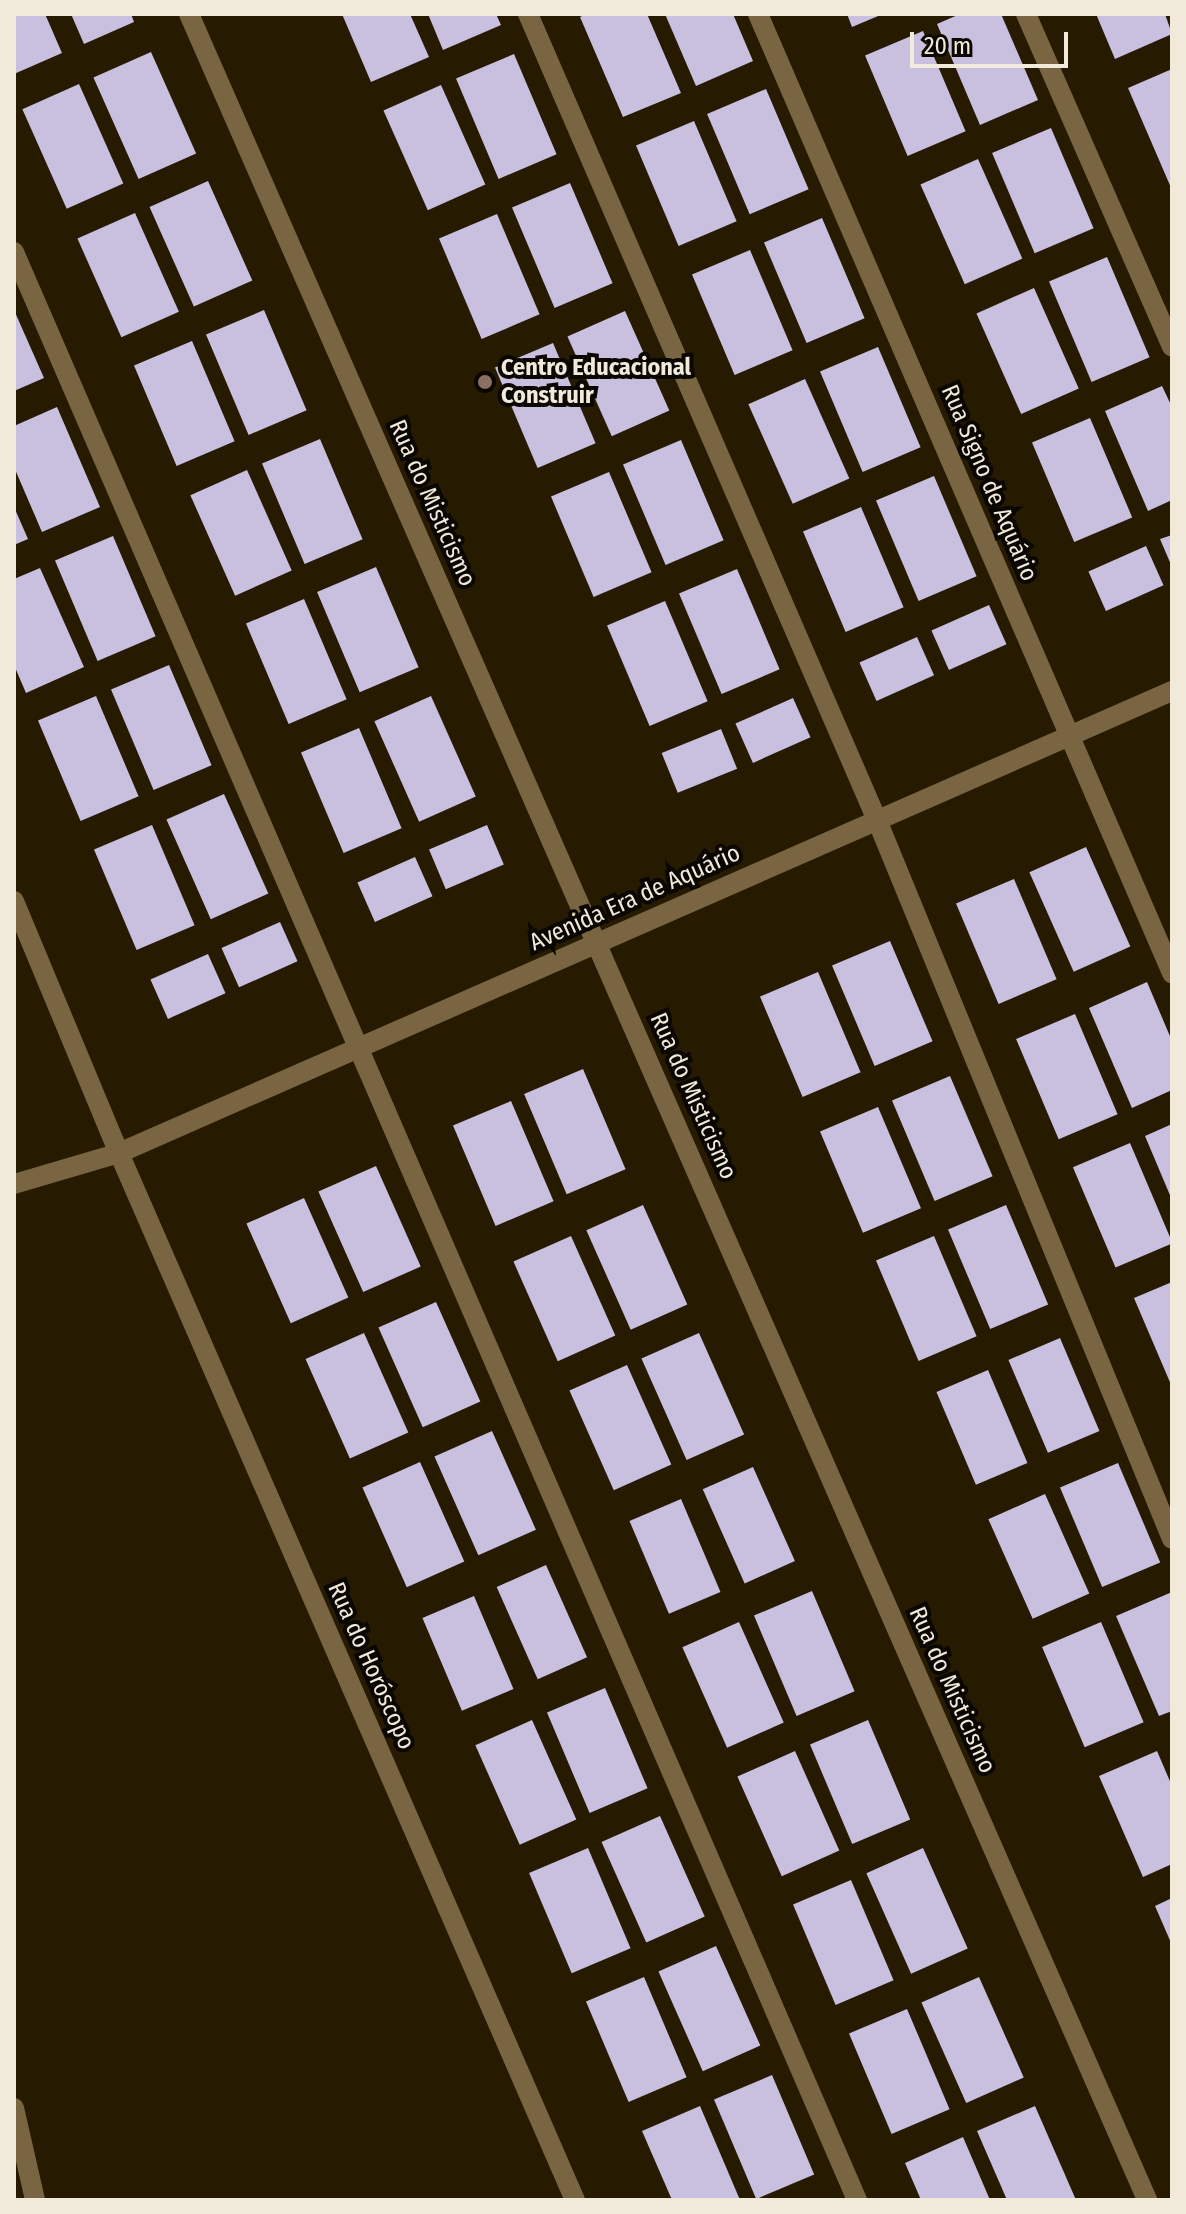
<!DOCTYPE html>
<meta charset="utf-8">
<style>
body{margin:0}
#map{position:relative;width:1186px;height:2214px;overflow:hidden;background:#261a00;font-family:"Fira Sans Condensed",sans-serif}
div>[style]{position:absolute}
.building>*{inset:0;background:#c9c0e0;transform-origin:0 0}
.minor>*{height:20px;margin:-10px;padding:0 10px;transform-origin:10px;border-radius:10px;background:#796541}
.dots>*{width:22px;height:22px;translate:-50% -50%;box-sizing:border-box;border:4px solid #0a0601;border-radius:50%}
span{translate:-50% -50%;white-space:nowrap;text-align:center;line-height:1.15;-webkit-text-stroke:8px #0a0601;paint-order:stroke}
.poi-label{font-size:24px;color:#f1eada;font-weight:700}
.left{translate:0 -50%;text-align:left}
.street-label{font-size:24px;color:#f1eada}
.frame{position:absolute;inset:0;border:16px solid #f1eada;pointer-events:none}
.scale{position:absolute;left:910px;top:32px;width:158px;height:36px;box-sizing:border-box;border:4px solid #f1eada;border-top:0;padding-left:10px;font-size:24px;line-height:28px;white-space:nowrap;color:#f1eada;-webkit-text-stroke:6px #0a0601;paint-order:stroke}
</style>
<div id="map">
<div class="building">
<div style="clip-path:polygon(14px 14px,45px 14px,62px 53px,14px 74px)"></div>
<div style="clip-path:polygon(71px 14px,131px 14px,134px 22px,84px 44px)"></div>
<div style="clip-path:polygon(342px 14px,410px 14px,429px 57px,371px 82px)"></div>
<div style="clip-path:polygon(428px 14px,496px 14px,501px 25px,443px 50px)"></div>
<div style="clip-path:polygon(587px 14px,647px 14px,681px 93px,623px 117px,580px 17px)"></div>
<div style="clip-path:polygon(665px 14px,733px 14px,753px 61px,696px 86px)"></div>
<div style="clip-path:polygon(847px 14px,883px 14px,852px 27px)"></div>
<div style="clip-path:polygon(960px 14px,1001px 14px,1038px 100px,980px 125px,937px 24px)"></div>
<div style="clip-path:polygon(1096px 14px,1165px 14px,1172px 34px,1115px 59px)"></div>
<div style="left:923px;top:31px;width:109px;height:63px;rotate:67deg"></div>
<div style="left:151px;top:52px;width:111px;height:63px;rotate:66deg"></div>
<div style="left:514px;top:54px;width:109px;height:63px;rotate:67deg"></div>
<div style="clip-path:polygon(1172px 69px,1172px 190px,1128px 88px)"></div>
<div style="left:79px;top:84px;width:109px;height:62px;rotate:66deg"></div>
<div style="left:441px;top:85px;width:109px;height:63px;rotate:66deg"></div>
<div style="left:766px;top:89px;width:109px;height:64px;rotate:67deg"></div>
<div style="left:694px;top:121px;width:109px;height:63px;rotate:67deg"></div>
<div style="left:1051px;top:128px;width:109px;height:64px;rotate:67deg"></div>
<div style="left:978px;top:159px;width:109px;height:63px;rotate:66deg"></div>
<div style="left:208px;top:181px;width:109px;height:64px;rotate:66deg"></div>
<div style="left:570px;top:183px;width:109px;height:63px;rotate:67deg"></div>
<div style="left:135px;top:213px;width:108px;height:63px;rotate:66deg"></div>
<div style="left:497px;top:214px;width:109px;height:63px;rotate:67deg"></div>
<div style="left:822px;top:218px;width:109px;height:63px;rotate:67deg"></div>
<div style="left:750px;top:250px;width:109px;height:63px;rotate:67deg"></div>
<div style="left:1107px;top:257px;width:109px;height:63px;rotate:67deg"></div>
<div style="left:1034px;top:288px;width:110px;height:63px;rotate:66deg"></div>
<div style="clip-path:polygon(14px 310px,44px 378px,14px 391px)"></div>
<div style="left:264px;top:310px;width:109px;height:63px;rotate:67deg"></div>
<div style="left:625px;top:311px;width:109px;height:63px;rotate:66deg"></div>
<div style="left:192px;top:341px;width:109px;height:63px;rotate:67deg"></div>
<div style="left:553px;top:343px;width:109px;height:63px;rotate:67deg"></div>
<div style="left:878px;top:347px;width:109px;height:63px;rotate:67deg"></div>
<div style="left:805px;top:379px;width:109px;height:62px;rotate:66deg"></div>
<div style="clip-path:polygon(1162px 386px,1172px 407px,1172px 500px,1148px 511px,1105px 411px)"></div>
<div style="clip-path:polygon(57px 407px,100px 507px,42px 532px,14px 467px,14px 426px)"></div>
<div style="left:1090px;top:418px;width:108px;height:63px;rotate:67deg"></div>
<div style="left:320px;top:439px;width:109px;height:63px;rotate:67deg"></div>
<div style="left:681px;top:440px;width:109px;height:63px;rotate:67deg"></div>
<div style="left:247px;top:470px;width:110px;height:62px;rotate:66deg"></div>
<div style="left:609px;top:472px;width:109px;height:63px;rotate:67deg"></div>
<div style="left:934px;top:476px;width:109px;height:63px;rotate:67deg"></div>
<div style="clip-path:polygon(14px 507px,28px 539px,14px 545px)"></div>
<div style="left:861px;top:507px;width:109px;height:63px;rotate:67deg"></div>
<div style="clip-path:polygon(1172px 535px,1172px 567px,1160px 539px)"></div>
<div style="left:113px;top:536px;width:109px;height:63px;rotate:67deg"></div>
<div style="left:1146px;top:546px;width:43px;height:63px;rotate:66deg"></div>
<div style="left:376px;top:567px;width:109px;height:64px;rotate:67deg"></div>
<div style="clip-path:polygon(40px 568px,84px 667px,26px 693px,14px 665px,14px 579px)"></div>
<div style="left:737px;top:569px;width:109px;height:63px;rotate:67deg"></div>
<div style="left:304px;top:599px;width:109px;height:63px;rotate:67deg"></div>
<div style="left:665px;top:601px;width:109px;height:63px;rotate:67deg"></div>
<div style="left:989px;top:605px;width:43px;height:63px;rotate:66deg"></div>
<div style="left:917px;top:637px;width:42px;height:63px;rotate:66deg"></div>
<div style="left:169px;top:665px;width:109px;height:63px;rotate:67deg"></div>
<div style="left:96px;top:696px;width:109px;height:63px;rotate:67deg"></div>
<div style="left:431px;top:696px;width:110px;height:62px;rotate:66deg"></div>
<div style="left:793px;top:698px;width:43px;height:63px;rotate:66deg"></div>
<div style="left:359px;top:728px;width:109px;height:63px;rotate:67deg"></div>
<div style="left:721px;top:729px;width:43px;height:64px;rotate:68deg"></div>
<div style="left:224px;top:794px;width:109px;height:63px;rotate:66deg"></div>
<div style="left:152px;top:825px;width:109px;height:63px;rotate:67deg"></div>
<div style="left:487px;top:825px;width:43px;height:63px;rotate:67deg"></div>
<div style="left:1086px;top:847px;width:109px;height:62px;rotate:66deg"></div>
<div style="left:415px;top:857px;width:43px;height:63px;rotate:66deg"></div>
<div style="left:1014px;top:879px;width:109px;height:63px;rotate:67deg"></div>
<div style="left:280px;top:922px;width:43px;height:64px;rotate:66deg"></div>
<div style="left:890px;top:941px;width:109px;height:63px;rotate:67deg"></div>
<div style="left:208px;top:954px;width:43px;height:63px;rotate:66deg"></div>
<div style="left:818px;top:972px;width:109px;height:63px;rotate:67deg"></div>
<div style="clip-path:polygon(1147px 982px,1172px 1041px,1172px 1090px,1132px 1108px,1089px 1008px)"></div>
<div style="left:1075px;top:1014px;width:109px;height:64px;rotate:67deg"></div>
<div style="left:583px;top:1069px;width:109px;height:64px;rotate:67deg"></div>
<div style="left:950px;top:1076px;width:109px;height:63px;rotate:67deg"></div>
<div style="left:511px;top:1101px;width:109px;height:63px;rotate:67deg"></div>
<div style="left:878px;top:1107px;width:110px;height:63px;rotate:67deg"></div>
<div style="clip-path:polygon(1172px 1124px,1172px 1200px,1145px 1136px)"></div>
<div style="left:1130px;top:1143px;width:109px;height:62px;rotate:67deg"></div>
<div style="left:376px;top:1166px;width:110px;height:63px;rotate:66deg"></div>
<div style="left:304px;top:1198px;width:109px;height:63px;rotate:66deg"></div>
<div style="left:643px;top:1205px;width:109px;height:62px;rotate:66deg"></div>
<div style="left:1006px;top:1205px;width:108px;height:63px;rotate:67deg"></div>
<div style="left:571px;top:1236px;width:109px;height:63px;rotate:66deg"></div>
<div style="left:934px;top:1236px;width:109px;height:63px;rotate:67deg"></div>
<div style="clip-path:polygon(1172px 1282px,1172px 1387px,1134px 1298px)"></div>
<div style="left:436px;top:1302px;width:109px;height:63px;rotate:66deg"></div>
<div style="left:364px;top:1333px;width:109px;height:64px;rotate:66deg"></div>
<div style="left:699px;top:1333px;width:111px;height:63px;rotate:66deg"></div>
<div style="left:1060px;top:1338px;width:101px;height:56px;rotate:67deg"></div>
<div style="left:627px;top:1365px;width:109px;height:63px;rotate:66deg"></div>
<div style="left:988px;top:1370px;width:101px;height:56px;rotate:67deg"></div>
<div style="left:492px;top:1431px;width:108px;height:63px;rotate:66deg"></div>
<div style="left:420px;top:1462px;width:109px;height:63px;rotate:66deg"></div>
<div style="left:1118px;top:1463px;width:108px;height:63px;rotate:67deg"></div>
<div style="left:753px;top:1467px;width:103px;height:55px;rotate:66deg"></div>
<div style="left:1045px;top:1494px;width:109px;height:62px;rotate:66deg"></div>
<div style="left:681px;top:1499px;width:101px;height:56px;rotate:67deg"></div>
<div style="left:546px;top:1565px;width:101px;height:54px;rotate:66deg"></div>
<div style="left:812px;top:1591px;width:109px;height:63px;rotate:67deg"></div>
<div style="clip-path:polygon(1172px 1592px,1172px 1711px,1159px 1716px,1116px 1616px)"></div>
<div style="left:474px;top:1596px;width:101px;height:56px;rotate:67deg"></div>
<div style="left:739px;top:1622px;width:110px;height:62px;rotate:66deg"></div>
<div style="left:1101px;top:1622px;width:109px;height:64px;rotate:67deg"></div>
<div style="left:605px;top:1688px;width:109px;height:63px;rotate:67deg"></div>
<div style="left:532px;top:1720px;width:109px;height:62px;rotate:66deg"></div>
<div style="left:868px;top:1720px;width:108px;height:63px;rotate:67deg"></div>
<div style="left:795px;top:1751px;width:109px;height:63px;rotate:66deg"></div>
<div style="clip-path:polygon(1157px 1751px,1172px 1786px,1172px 1864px,1143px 1877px,1099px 1776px)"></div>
<div style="left:660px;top:1816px;width:110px;height:64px;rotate:66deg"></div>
<div style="left:588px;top:1848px;width:109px;height:64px;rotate:67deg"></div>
<div style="left:923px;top:1848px;width:110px;height:62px;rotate:66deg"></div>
<div style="left:851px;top:1880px;width:109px;height:63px;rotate:67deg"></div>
<div style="clip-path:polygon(1172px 1898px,1172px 1945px,1155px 1906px)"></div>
<div style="left:716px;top:1946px;width:109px;height:63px;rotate:66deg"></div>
<div style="left:644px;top:1977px;width:109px;height:63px;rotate:67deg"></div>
<div style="left:979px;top:1977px;width:110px;height:63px;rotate:66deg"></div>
<div style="left:907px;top:2009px;width:109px;height:63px;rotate:67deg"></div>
<div style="left:772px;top:2075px;width:108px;height:63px;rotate:67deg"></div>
<div style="clip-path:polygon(700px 2106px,740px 2200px,672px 2200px,642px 2131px)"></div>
<div style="clip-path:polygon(1035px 2106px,1076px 2200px,1007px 2200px,977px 2131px)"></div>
<div style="clip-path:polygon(963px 2137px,990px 2200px,921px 2200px,905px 2163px)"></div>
</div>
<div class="minor">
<div style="left:189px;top:14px;width:2387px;rotate:66.33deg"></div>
<div style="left:528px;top:14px;width:878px;rotate:66.59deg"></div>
<div style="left:877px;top:820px;width:777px;rotate:67.69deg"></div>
<div style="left:758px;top:14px;width:1045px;rotate:66.65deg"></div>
<div style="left:1026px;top:14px;width:363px;rotate:66.3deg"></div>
<div style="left:14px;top:252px;width:2123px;rotate:66.6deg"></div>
<div style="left:14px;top:901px;width:273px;rotate:67.4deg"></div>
<div style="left:119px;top:1153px;width:1142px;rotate:66.47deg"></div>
<div style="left:14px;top:1184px;width:109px;rotate:-16.4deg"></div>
<div style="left:119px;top:1153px;width:1150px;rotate:-23.69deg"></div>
<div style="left:14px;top:2108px;width:94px;rotate:77.1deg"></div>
</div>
<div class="dots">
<div style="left:485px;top:382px;background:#8d6e63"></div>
</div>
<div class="poi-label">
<span class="left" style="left:501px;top:382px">Centro Educacional<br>Construir</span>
</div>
<div class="street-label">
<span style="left:989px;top:483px;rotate:67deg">Rua Signo de Aquário</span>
<span style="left:432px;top:503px;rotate:66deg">Rua do Misticismo</span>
<span style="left:635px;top:898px;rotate:-24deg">Avenida Era de Aquário</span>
<span style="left:693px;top:1096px;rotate:66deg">Rua do Misticismo</span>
<span style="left:371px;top:1666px;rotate:66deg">Rua do Horóscopo</span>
<span style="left:952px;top:1690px;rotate:66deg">Rua do Misticismo</span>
</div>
<div class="frame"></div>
<div class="scale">20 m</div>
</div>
